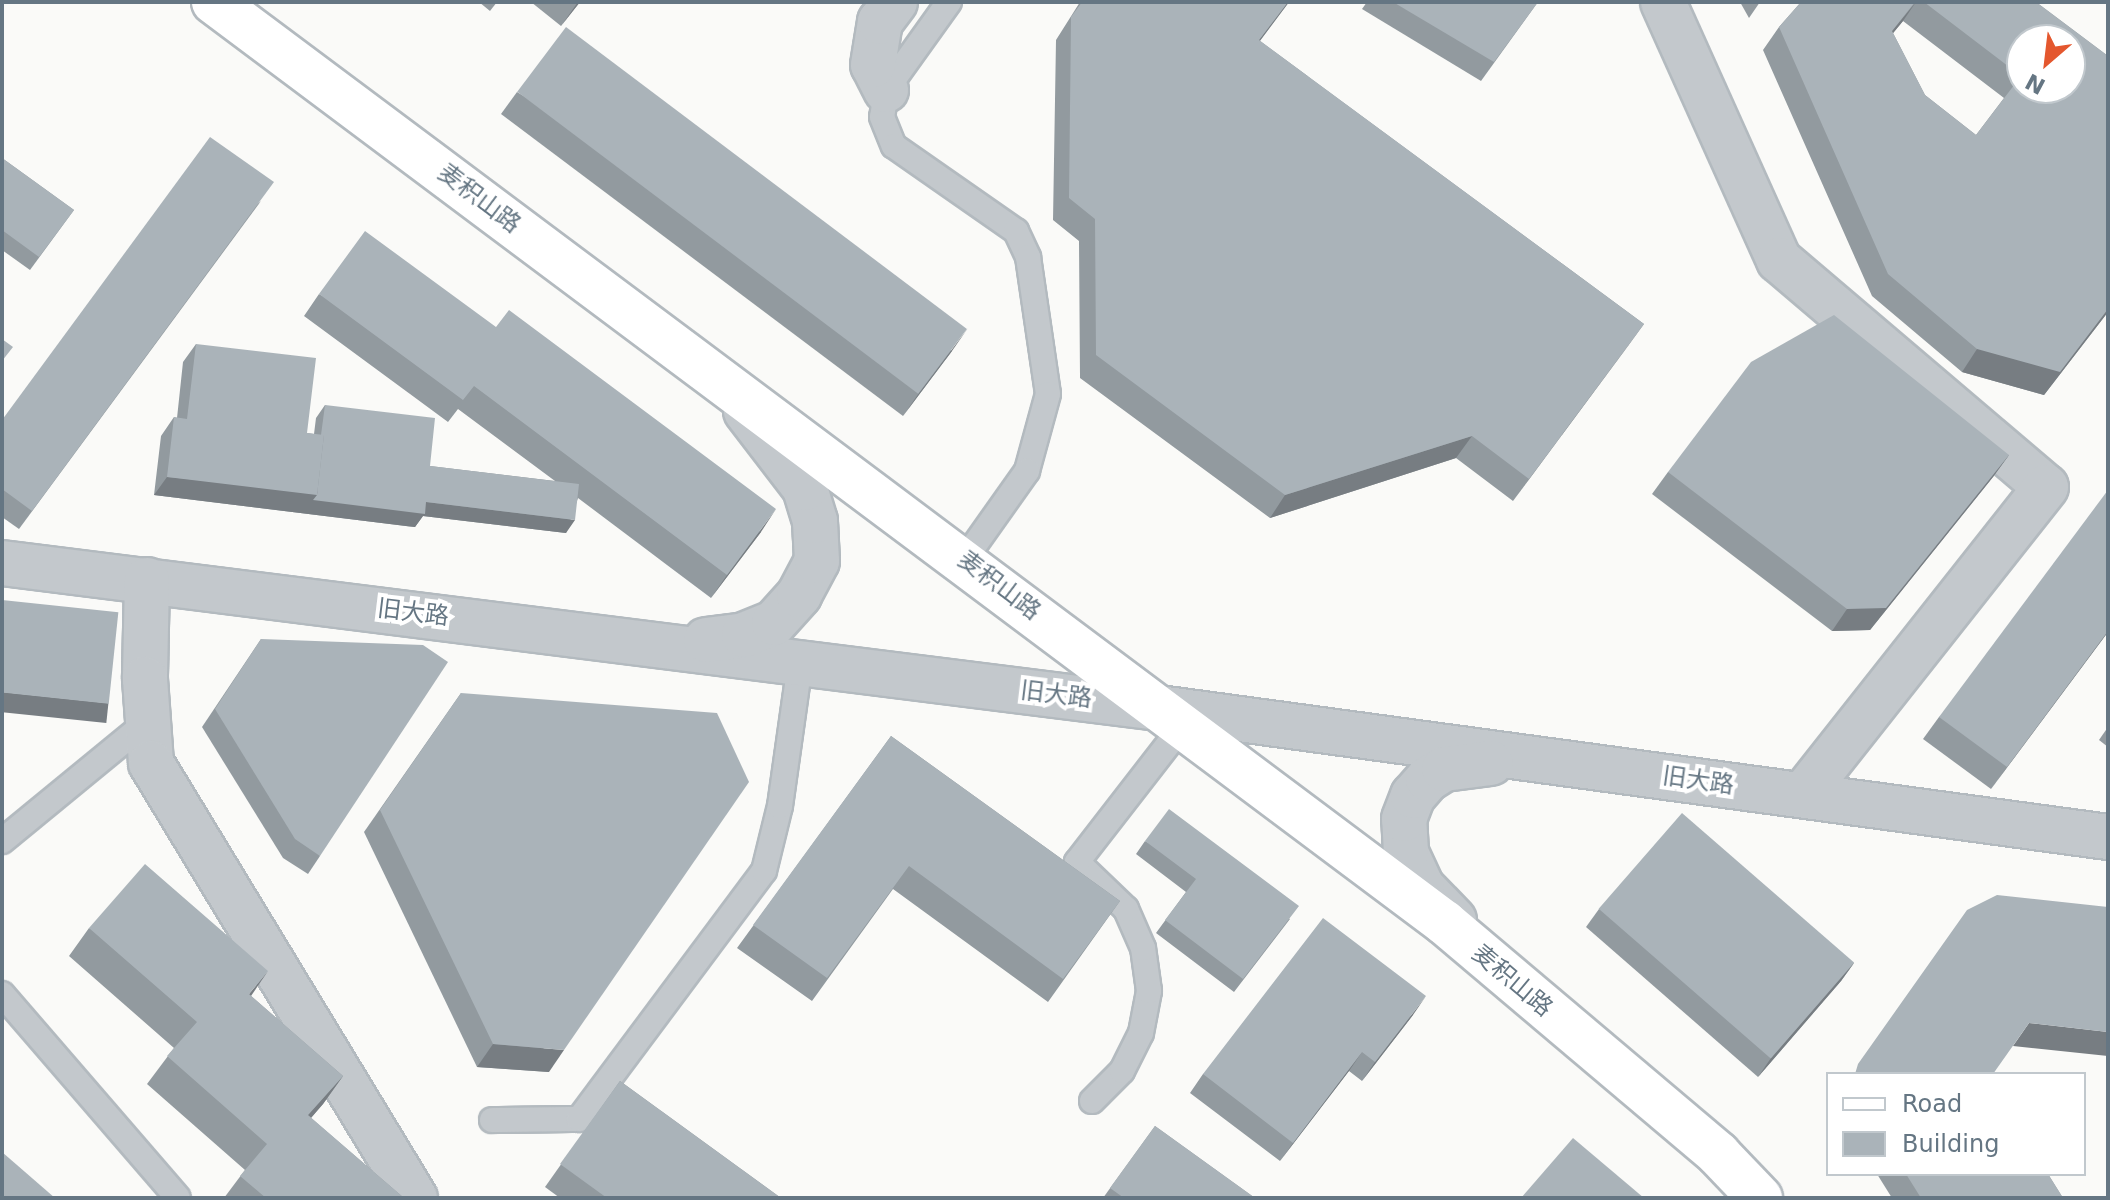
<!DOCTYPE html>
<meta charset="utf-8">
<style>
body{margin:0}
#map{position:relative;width:2110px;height:1200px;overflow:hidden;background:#fafaf8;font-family:"DejaVu Sans","Noto Sans SC",sans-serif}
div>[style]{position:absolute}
.roads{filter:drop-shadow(2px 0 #b3babf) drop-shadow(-2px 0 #b3babf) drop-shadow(0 2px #b3babf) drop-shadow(0 -2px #b3babf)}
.lane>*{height:24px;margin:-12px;padding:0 12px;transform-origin:12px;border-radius:12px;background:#c3c8cc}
.street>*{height:44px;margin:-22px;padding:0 22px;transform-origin:22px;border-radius:22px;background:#c3c8cc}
.secondary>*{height:44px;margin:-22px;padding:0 22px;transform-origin:22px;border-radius:22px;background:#fff}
.wall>*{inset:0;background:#929a9f}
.shaded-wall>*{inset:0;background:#777d82;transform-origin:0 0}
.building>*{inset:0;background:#aab3b9;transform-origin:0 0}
span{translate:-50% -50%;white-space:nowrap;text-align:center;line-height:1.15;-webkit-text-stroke:8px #fff;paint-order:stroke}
.street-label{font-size:24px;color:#657683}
.frame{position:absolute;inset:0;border:4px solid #657683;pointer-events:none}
.legend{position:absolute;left:1826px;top:1072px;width:260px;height:104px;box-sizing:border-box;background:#fff;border:2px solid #c1c8cd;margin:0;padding:10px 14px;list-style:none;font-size:24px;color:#657683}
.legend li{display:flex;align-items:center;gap:16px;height:40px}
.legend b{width:40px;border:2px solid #c1c8cd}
.north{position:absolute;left:2006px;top:24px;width:80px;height:80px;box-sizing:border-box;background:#fff;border:2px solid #c1c8cd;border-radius:50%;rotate:208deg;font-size:22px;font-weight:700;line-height:32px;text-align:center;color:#657683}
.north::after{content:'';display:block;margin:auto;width:28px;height:36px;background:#e4572e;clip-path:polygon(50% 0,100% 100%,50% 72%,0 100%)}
</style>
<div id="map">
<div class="roads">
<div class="lane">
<div style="left:949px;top:2px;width:108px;rotate:125.6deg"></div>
<div style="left:886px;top:90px;width:27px;rotate:98deg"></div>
<div style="left:882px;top:117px;width:31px;rotate:68deg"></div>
<div style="left:894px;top:146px;width:149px;rotate:34.9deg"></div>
<div style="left:1016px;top:231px;width:29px;rotate:65deg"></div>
<div style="left:1028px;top:257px;width:138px;rotate:81.7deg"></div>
<div style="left:1048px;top:394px;width:80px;rotate:105.3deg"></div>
<div style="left:1027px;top:471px;width:109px;rotate:125.3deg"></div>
<div style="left:2px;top:841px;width:189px;rotate:-39.4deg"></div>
<div style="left:2px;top:994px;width:269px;rotate:49.2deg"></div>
<div style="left:1092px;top:1101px;width:42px;rotate:-45deg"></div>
<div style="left:1122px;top:1071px;width:42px;rotate:-63.4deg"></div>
<div style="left:1141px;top:1033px;width:43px;rotate:-79.2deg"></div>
<div style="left:1149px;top:991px;width:43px;rotate:-97.9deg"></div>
<div style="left:1143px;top:948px;width:43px;rotate:-113.6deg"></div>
<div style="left:1126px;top:909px;width:68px;rotate:-136.2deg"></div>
<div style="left:1077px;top:862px;width:175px;rotate:-52.2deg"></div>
<div style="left:492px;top:1120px;width:87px;rotate:-0.7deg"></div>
<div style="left:579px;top:1119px;width:309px;rotate:-53.3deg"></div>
<div style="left:764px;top:871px;width:67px;rotate:-76.2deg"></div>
<div style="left:780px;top:806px;width:144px;rotate:-82deg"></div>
</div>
<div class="street">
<div style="left:1663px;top:2px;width:283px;rotate:65.8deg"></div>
<div style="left:1779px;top:260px;width:350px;rotate:40.4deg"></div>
<div style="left:2046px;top:487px;width:392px;rotate:128.3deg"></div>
<div style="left:886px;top:90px;width:28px;rotate:-117deg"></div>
<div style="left:873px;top:65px;width:44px;rotate:-80.8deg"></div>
<div style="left:880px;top:22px;width:25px;rotate:-53deg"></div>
<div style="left:2px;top:563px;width:1173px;rotate:7.15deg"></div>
<div style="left:1166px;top:709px;width:951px;rotate:7.74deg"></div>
<div style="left:147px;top:580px;width:99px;rotate:91.2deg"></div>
<div style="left:145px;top:679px;width:84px;rotate:85.9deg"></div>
<div style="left:151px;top:763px;width:509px;rotate:58.75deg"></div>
<div style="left:706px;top:640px;width:38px;rotate:-7deg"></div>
<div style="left:744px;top:635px;width:32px;rotate:-22deg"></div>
<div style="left:774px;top:623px;width:38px;rotate:-48deg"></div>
<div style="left:799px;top:595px;width:38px;rotate:-62deg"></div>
<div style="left:817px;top:561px;width:40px;rotate:-92.9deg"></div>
<div style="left:815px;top:521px;width:34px;rotate:-107deg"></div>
<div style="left:805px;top:488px;width:97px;rotate:-127.5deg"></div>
<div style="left:1454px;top:920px;width:46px;rotate:-134.1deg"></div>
<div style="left:1422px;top:887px;width:38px;rotate:-115deg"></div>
<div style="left:1406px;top:853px;width:34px;rotate:-93deg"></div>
<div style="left:1404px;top:819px;width:25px;rotate:-69deg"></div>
<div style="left:1413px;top:796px;width:23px;rotate:-49deg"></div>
<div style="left:1428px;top:779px;width:19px;rotate:-32deg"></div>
<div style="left:1444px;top:769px;width:47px;rotate:-7.3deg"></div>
</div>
<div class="secondary">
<div style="left:214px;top:2px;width:1537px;rotate:36.8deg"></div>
<div style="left:1445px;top:923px;width:358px;rotate:40.2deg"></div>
<div style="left:1718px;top:1154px;width:61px;rotate:46.3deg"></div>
</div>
</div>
<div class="wall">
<div style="clip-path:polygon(479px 2px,497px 2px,490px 11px)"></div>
<div style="clip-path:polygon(531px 2px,580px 2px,561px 26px)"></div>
<div style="clip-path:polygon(1080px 2px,1289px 2px,1260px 41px,1644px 324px,1513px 501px,1456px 458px,1270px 518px,1080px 378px,1079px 241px,1053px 220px,1056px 40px)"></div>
<div style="clip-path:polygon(1367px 2px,1538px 2px,1481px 81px,1362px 9px)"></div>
<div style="clip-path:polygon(1740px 2px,1760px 2px,1749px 18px)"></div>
<div style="clip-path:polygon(evenodd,1801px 2px,2036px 2px,2108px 56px,2108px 312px,2044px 395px,1962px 372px,1872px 296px,1763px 50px,1779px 27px,1801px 2px,1903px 21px,2004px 98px,1976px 135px,1925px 95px,1893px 33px,1903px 21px)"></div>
<div style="clip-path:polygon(517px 92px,952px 351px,903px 416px,501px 114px)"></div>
<div style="clip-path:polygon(2px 158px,74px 210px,30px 270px,2px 250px)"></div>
<div style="clip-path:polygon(261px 201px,19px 529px,2px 517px,2px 420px)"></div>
<div style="clip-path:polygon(319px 294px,761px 532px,711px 598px,578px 498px,566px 533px,423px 516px,415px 527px,154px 495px,161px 436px,174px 417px,177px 418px,183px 362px,196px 344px,307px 433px,314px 434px,316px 418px,325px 405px,430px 466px,555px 481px,458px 409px,448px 422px,304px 316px)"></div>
<div style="clip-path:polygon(2009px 455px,1993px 477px,1870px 630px,1832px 631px,1652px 494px,1668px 472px)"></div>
<div style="clip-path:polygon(2108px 632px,1991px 789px,1923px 739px,1939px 717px)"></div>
<div style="clip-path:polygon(261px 639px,320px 856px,308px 874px,283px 858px,202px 727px)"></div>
<div style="clip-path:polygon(461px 693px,549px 1072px,477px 1067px,364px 832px)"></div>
<div style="clip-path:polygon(2108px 727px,2108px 747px,2099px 740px)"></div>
<div style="clip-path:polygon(891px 736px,1120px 901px,1048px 1002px,893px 889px,812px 1001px,737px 948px)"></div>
<div style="clip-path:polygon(1145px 841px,1290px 919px,1234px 992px,1156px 933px,1186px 892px,1136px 854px)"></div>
<div style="clip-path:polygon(1599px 909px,1854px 963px,1841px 981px,1758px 1077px,1586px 927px)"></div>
<div style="clip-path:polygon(89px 928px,251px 996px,343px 1076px,323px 1104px,311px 1118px,404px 1198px,224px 1198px,245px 1170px,147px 1084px,174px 1048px,69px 956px)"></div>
<div style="clip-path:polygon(1413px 1015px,1362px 1081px,1349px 1071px,1280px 1161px,1190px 1093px,1203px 1074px)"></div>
<div style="clip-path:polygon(620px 1081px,781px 1198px,560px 1198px,545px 1187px)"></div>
<div style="clip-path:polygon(1155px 1126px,1255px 1198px,1103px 1198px)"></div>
<div style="clip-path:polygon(1877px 1174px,2048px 1174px,2063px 1198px,1892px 1198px)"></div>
</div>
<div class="shaded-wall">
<div style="clip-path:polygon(578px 2px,580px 2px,561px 26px)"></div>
<div style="clip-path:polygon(1288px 2px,1289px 2px,1243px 63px,1259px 40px)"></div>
<div style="clip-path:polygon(1916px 2px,1903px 21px,1876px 54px,1892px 31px)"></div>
<div style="clip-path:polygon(2108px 309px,2108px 312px,2044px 395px,1962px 372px,1977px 349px)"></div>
<div style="clip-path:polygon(1644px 324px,1628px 346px,1513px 501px,1529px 479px)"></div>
<div style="clip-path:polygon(968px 328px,952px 351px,903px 416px,919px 393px)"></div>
<div style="clip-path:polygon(1472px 436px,1456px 458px,1270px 518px,1285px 495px)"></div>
<div style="clip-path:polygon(2009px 455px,1993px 477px,1870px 630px,1832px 631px,1847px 609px)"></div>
<div style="clip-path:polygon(167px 477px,426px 502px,575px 520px,566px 533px,423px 516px,415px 527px,154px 495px)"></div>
<div style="clip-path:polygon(776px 509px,761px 532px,711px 598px,727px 575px)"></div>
<div style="clip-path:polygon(2108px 631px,2108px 632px,1991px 789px,2007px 767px)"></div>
<div style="left:2px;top:692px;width:107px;height:20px;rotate:6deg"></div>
<div style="clip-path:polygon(1854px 963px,1841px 981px,1758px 1077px,1771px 1058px)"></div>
<div style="clip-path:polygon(268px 971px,249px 999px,249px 994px)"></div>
<div style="clip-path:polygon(1426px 996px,1413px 1015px,1362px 1081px,1375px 1062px)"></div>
<div style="clip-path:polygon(2029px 1023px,2108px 1032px,2108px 1056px,2013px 1046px)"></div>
<div style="clip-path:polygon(493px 1044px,564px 1050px,549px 1072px,477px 1067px)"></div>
<div style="clip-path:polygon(1362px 1052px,1349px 1071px,1280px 1161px,1293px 1143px)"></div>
<div style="clip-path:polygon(343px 1076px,323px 1104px,289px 1143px,308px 1115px)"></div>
</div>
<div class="building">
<div style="clip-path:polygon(1082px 2px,1288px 2px,1259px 40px,1644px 324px,1529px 479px,1472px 436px,1285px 495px,1096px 355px,1095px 219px,1069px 198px,1071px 17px)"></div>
<div style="clip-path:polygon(1393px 2px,1538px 2px,1494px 62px)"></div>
<div style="clip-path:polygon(evenodd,1801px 2px,1915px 2px,1892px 31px,1925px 95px,1976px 135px,2021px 76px,1924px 2px,2036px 2px,2108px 56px,2108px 309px,2060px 372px,1977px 349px,1888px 274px,1779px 27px,1801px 2px,2022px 40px,2070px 40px,2070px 88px,2022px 88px,2022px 40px)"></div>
<div style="left:566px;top:27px;width:502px;height:81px;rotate:37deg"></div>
<div style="clip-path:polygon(210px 137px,274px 182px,32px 511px,2px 489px,2px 420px)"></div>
<div style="clip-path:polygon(2px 158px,74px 210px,39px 257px,2px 230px)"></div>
<div style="clip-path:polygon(365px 231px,496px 327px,509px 310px,776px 509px,727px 575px,474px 386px,463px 400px,319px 294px)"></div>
<div style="clip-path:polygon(1834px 315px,2009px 455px,1886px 608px,1847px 609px,1668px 472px,1751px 362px)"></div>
<div style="clip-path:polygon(2px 339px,13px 347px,2px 361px)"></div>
<div style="clip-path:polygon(196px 344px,316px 358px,307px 433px,324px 435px,317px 495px,167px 477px,174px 417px,187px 419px)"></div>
<div style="clip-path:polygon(325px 405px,435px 418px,430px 466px,579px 484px,575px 520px,426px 502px,425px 514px,313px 500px,317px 495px,324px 435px,321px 435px)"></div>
<div style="clip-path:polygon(2108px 490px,2108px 631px,2007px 767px,1939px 717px)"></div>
<div style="left:2px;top:600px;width:117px;height:92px;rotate:6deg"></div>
<div style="clip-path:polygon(261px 639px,423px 645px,448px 662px,320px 856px,295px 839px,215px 709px)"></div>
<div style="clip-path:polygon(461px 693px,717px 713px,749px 782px,564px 1050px,493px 1044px,380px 810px)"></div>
<div style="clip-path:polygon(891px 736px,1120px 901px,1063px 979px,909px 866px,827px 978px,753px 925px)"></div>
<div style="clip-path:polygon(1169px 809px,1299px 906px,1243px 979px,1165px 920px,1196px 879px,1145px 841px)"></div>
<div style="left:1682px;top:813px;width:228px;height:127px;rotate:41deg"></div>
<div style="clip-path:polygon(145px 864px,268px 971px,249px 994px,343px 1076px,308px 1115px,404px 1198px,266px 1198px,240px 1176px,267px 1144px,167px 1056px,197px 1022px,89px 928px)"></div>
<div style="clip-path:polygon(1997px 895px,2108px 907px,2108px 1032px,2029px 1023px,1993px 1074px,1855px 1074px,1858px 1064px,1967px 910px)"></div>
<div style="clip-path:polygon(1323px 918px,1426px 996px,1375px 1062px,1362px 1052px,1293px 1143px,1203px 1074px)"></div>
<div style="clip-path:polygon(620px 1081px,781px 1198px,607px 1198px,560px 1164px)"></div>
<div style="clip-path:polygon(1155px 1126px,1255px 1198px,1124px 1198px,1110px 1188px)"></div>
<div style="clip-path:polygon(1573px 1138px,1644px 1198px,1521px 1198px)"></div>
<div style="clip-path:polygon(2px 1152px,55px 1198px,2px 1198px)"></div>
<div style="clip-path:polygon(1906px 1174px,2048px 1174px,2063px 1198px,1921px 1198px)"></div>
</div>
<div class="street-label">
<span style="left:479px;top:199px;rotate:37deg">麦积山路</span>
<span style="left:999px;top:586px;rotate:37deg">麦积山路</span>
<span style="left:413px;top:613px;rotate:7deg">旧大路</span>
<span style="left:1056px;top:695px;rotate:7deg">旧大路</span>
<span style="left:1698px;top:781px;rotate:8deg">旧大路</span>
<span style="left:1512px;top:981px;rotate:40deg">麦积山路</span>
</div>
<div class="frame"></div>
<ul class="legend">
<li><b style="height:10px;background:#fff"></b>Road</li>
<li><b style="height:22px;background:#aab3b9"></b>Building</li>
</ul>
<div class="north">N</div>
</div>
